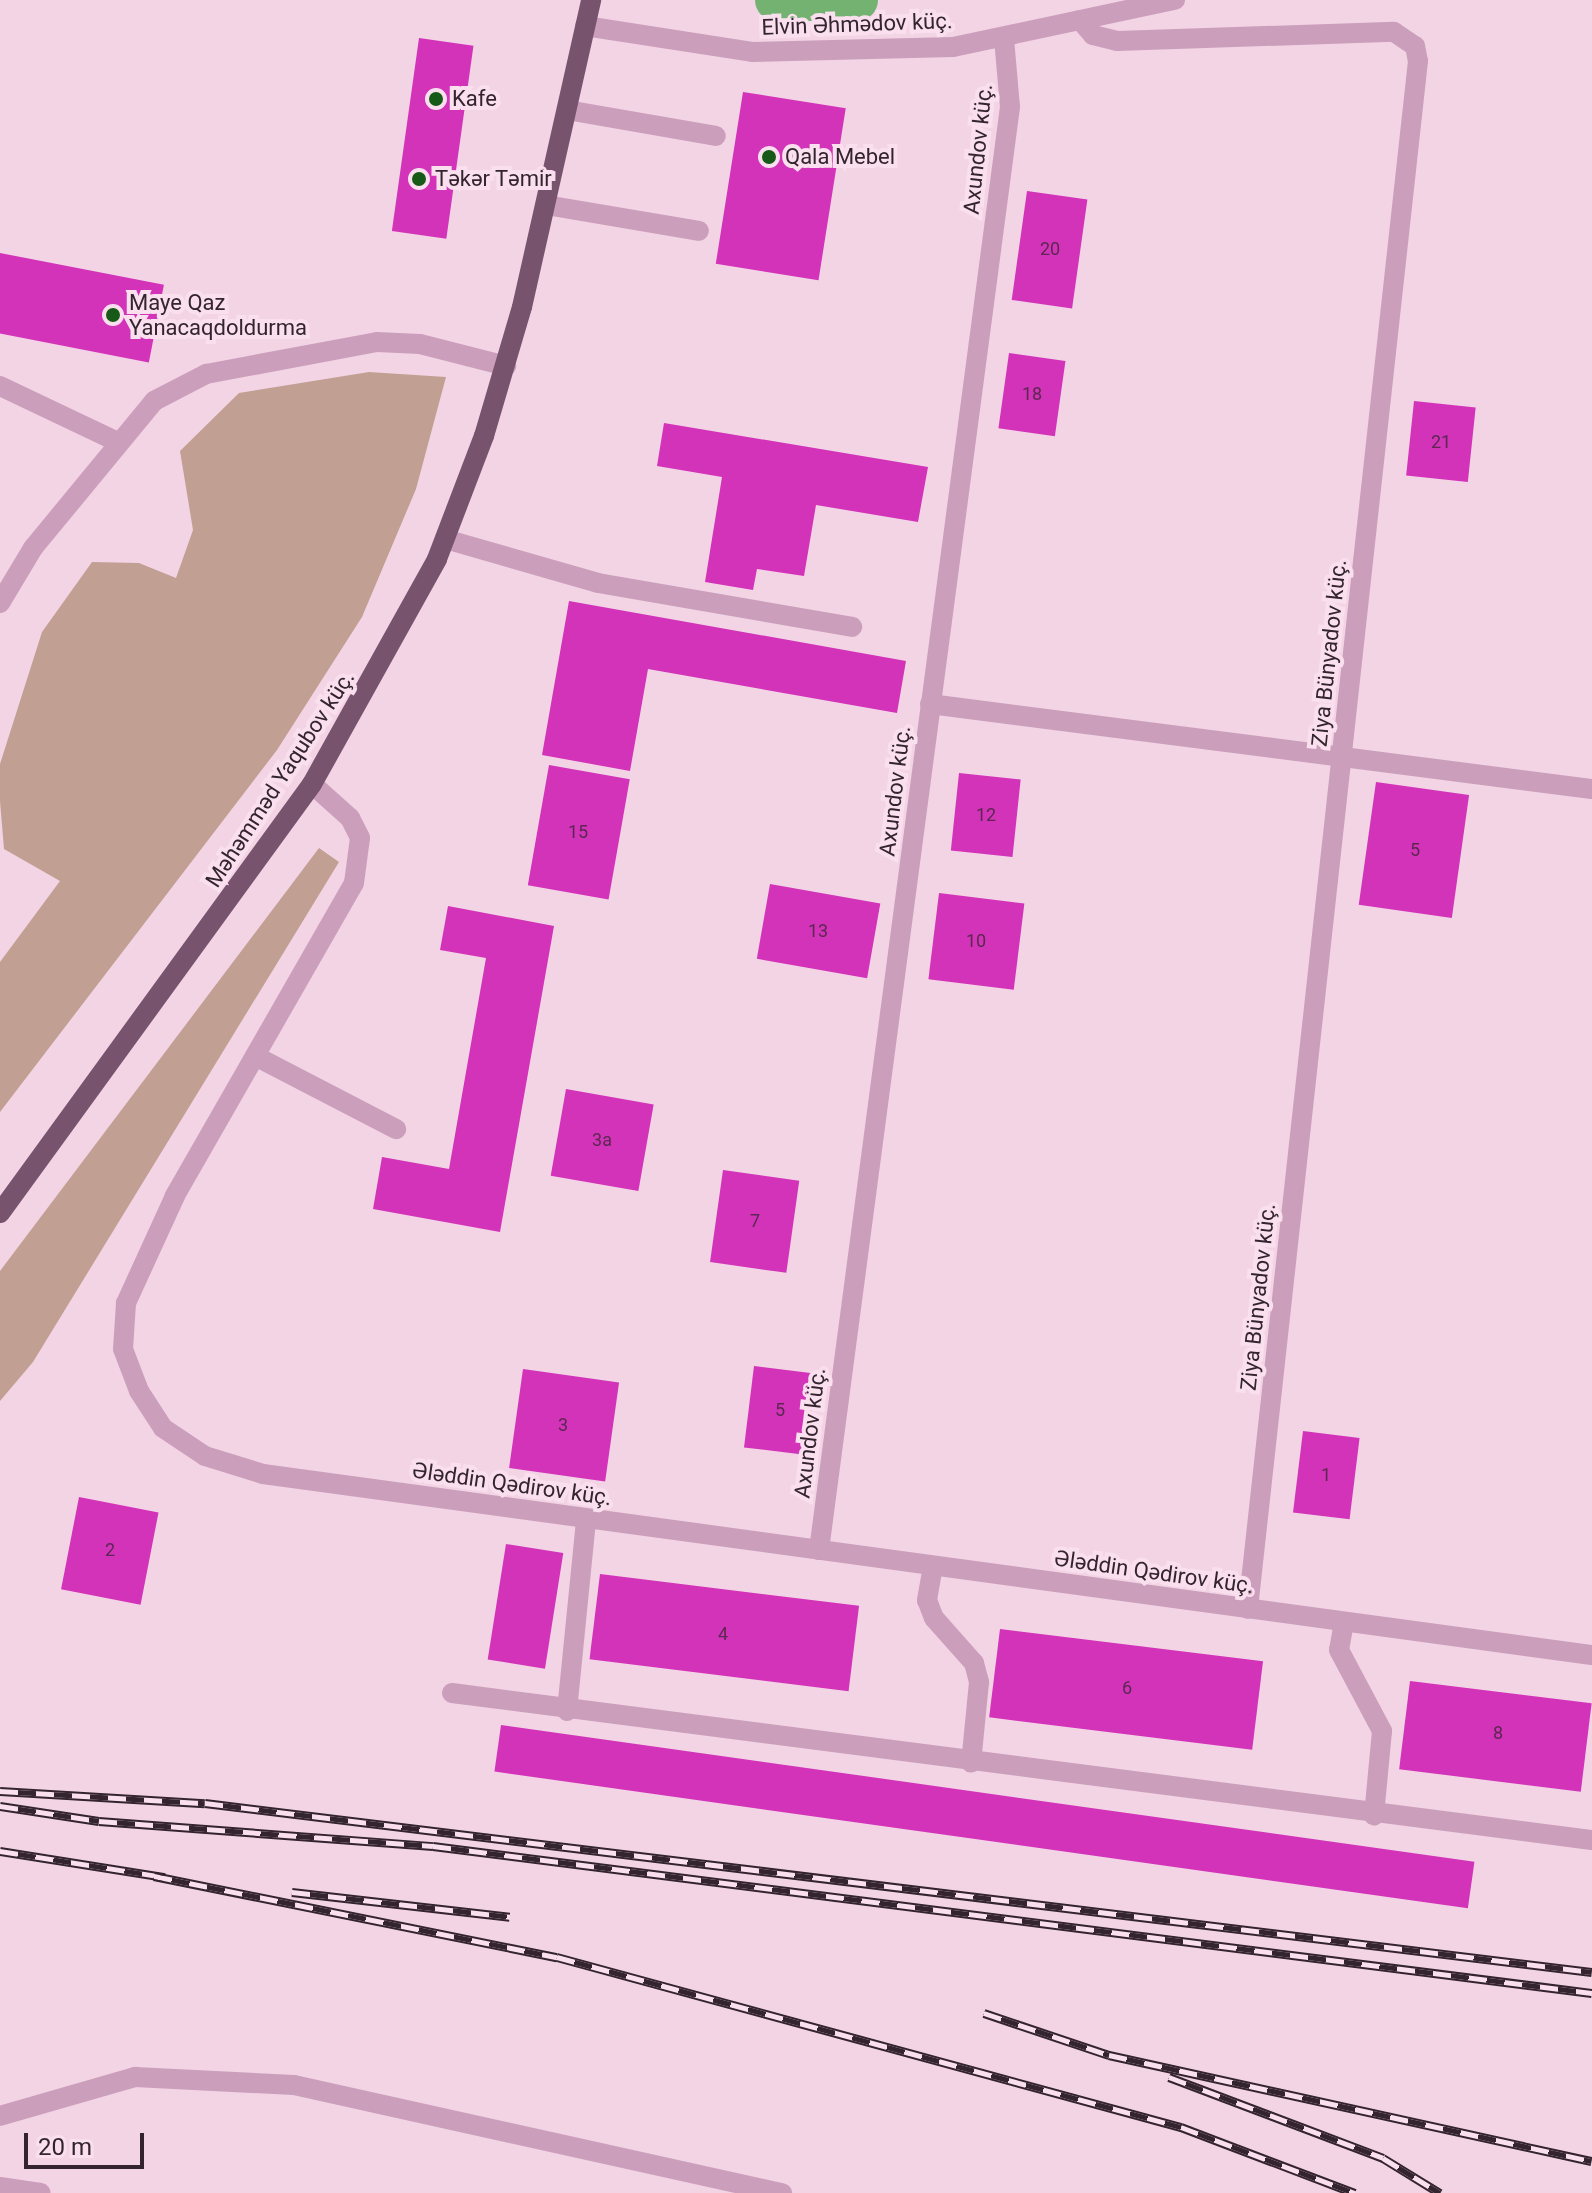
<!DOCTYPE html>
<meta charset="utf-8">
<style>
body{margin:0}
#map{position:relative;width:1592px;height:2193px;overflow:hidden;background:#f3d4e5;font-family:Roboto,sans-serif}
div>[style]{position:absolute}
.green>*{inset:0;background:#c29f93}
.canal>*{height:42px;margin:-21px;padding:0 21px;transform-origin:21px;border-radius:21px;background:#73b271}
.building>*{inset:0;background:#d233b9;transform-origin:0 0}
.service>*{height:20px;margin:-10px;padding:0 10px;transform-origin:10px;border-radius:10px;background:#cb9fbb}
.minor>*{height:20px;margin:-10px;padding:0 10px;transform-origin:10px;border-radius:10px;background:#cb9fbb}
.primary>*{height:20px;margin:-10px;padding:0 10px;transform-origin:10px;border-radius:10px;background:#78536e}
.rail>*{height:9px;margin-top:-4.5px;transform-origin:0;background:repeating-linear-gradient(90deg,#fae0ee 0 18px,#342430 0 36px);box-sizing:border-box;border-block:2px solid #342430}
.dots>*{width:22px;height:22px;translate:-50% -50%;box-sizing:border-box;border:4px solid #fae0ee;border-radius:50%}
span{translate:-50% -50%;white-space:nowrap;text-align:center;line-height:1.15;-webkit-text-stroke:8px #fae0ee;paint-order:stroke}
.number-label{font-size:18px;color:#5c2852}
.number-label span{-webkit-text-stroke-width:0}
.street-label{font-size:22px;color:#342430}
.poi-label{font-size:22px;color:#342430}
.left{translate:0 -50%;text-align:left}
.scale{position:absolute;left:24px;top:2133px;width:120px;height:36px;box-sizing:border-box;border:4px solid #342430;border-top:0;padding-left:10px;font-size:24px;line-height:28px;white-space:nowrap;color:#342430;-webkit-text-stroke:6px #fae0ee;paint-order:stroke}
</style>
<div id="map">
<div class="green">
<div style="clip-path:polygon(369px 372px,446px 377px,416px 489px,362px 617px,277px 750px,0 1112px,0 962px,60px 881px,4px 849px,0 801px,0 764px,42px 632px,92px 562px,139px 563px,176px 578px,193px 530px,180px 451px,239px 393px)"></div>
<div style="clip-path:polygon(319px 848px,339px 862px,33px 1362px,0 1401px,0 1271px)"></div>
</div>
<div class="canal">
<div style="left:776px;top:0;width:81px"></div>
</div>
<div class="building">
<div style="left:419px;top:38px;width:55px;height:195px;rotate:8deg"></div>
<div style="left:743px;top:92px;width:104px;height:174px;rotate:9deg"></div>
<div style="left:1027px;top:191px;width:61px;height:110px;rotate:8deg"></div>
<div style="left:0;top:253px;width:167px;height:79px;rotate:11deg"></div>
<div style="left:1009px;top:353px;width:57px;height:76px;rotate:8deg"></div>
<div style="left:1414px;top:401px;width:62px;height:75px;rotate:6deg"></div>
<div style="clip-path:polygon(664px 423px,928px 467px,918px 522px,816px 505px,804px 576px,757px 569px,753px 590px,705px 582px,722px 477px,657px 466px)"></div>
<div style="clip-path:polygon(569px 601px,906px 661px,897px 713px,648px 669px,630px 771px,542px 755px)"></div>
<div style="left:549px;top:765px;width:82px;height:122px;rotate:10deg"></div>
<div style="left:959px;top:773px;width:62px;height:78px;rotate:6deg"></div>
<div style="left:1376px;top:782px;width:94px;height:124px;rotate:8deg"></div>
<div style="left:770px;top:884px;width:112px;height:76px;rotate:10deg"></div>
<div style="left:939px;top:893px;width:86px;height:87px;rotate:7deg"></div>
<div style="clip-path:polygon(448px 906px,554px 926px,500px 1232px,373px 1209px,382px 1157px,449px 1169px,486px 958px,440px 950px)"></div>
<div style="left:566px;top:1089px;width:89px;height:88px;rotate:10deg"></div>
<div style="left:723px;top:1170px;width:77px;height:93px;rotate:8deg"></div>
<div style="left:754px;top:1366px;width:63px;height:82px;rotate:7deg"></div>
<div style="left:523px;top:1369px;width:97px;height:100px;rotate:8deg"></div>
<div style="left:1303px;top:1431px;width:57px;height:82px;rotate:7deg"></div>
<div style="left:79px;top:1497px;width:81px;height:94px;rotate:11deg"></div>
<div style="left:506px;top:1544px;width:58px;height:117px;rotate:9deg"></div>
<div style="left:600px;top:1574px;width:261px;height:86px;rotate:7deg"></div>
<div style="left:1000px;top:1629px;width:265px;height:89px;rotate:7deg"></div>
<div style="left:1410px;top:1681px;width:183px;height:89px;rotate:7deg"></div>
<div style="left:501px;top:1725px;width:983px;height:47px;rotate:8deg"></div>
</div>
<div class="service">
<div style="left:567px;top:110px;width:151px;rotate:9.9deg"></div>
<div style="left:546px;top:205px;width:155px;rotate:9.6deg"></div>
<div style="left:0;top:386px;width:131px;rotate:25.4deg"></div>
<div style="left:445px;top:539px;width:159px;rotate:16deg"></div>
<div style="left:598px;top:583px;width:258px;rotate:9.8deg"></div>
<div style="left:0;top:603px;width:64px;rotate:-59deg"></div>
<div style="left:33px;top:548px;width:190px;rotate:-50.5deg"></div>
<div style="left:154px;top:401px;width:59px;rotate:-27.4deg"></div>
<div style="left:206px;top:374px;width:174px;rotate:-10.6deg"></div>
<div style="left:377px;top:342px;width:43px;rotate:2.7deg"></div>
<div style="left:420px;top:344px;width:89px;rotate:14.3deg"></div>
<div style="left:255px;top:1056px;width:159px;rotate:27.4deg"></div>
<div style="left:933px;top:1566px;width:35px;rotate:100deg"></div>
<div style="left:927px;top:1600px;width:19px;rotate:69deg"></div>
<div style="left:934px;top:1618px;width:60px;rotate:48.4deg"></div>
<div style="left:974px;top:1663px;width:20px;rotate:75deg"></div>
<div style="left:979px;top:1682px;width:81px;rotate:95.6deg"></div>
<div style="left:1344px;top:1622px;width:28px;rotate:100deg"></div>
<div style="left:1339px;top:1650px;width:92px;rotate:62deg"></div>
<div style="left:1382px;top:1731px;width:85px;rotate:95.4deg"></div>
<div style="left:452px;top:1693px;width:1149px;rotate:7.35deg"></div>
<div style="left:567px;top:1711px;width:193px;rotate:-84.3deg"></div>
<div style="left:0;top:2116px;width:141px;rotate:-16.1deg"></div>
<div style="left:135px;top:2077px;width:159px;rotate:2.9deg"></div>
<div style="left:294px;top:2085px;width:500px;rotate:12.5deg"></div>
<div style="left:0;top:2187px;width:41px;rotate:8.3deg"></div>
</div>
<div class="minor">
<div style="left:1080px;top:20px;width:20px;rotate:49deg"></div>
<div style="left:1093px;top:35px;width:25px;rotate:14deg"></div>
<div style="left:1117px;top:41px;width:277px;rotate:-1.9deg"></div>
<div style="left:1394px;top:32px;width:25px;rotate:34deg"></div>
<div style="left:1415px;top:46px;width:15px;rotate:79deg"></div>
<div style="left:1418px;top:61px;width:1557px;rotate:96.27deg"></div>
<div style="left:585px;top:26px;width:169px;rotate:8.8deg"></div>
<div style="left:752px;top:52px;width:201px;rotate:-1.4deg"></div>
<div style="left:953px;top:47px;width:227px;rotate:-12deg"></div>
<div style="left:930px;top:704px;width:667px;rotate:7.32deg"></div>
<div style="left:312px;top:784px;width:51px;rotate:41.8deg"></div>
<div style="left:350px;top:818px;width:22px;rotate:63deg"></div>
<div style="left:360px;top:838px;width:45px;rotate:97.6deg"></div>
<div style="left:354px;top:883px;width:361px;rotate:119.8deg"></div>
<div style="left:175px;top:1196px;width:118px;rotate:114.6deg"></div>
<div style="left:126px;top:1303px;width:46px;rotate:93.7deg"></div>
<div style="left:123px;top:1349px;width:45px;rotate:69.1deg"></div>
<div style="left:139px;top:1391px;width:44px;rotate:57deg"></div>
<div style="left:163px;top:1428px;width:50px;rotate:33.7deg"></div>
<div style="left:205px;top:1456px;width:61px;rotate:17.2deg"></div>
<div style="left:263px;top:1474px;width:1341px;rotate:7.76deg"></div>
<div style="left:819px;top:1550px;width:1456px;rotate:-82.46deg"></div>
<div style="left:1010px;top:107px;width:69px;rotate:-95deg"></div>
</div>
<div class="primary">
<div style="left:0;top:1213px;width:530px;rotate:-53.97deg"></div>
<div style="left:312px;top:784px;width:257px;rotate:-60.9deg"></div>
<div style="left:437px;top:559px;width:132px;rotate:-69.1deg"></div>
<div style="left:484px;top:436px;width:134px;rotate:-73.6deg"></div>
<div style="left:522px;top:307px;width:315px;rotate:-77.3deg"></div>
</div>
<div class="rail">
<div style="left:0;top:1791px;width:205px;rotate:3.4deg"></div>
<div style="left:205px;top:1803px;width:1397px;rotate:6.95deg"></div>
<div style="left:0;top:1806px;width:100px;rotate:8.6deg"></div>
<div style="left:99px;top:1821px;width:335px;rotate:4.3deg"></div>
<div style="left:433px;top:1846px;width:1168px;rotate:7.23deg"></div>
<div style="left:0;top:1851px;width:167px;rotate:9deg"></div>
<div style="left:154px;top:1876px;width:411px;rotate:11.4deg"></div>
<div style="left:557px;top:1957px;width:647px;rotate:15.24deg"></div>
<div style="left:1181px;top:2127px;width:186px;rotate:20.8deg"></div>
<div style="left:292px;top:1892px;width:219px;rotate:6.5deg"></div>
<div style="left:984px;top:2013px;width:132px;rotate:18.6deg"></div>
<div style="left:1109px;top:2055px;width:494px;rotate:12.4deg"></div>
<div style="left:1169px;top:2077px;width:229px;rotate:20.7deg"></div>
<div style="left:1383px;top:2158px;width:67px;rotate:31.6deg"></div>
</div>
<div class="dots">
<div style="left:436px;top:99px;background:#175916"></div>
<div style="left:769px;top:157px;background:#175916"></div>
<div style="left:419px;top:179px;background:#175916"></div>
<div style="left:113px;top:315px;background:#175916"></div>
</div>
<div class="number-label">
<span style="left:1050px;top:249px">20</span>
<span style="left:1032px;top:394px">18</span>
<span style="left:1441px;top:442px">21</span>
<span style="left:986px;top:815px">12</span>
<span style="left:578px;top:832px">15</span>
<span style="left:1415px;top:850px">5</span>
<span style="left:818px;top:931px">13</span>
<span style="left:976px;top:941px">10</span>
<span style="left:602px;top:1140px">3a</span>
<span style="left:755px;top:1221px">7</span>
<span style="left:780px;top:1410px">5</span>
<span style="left:563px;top:1425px">3</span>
<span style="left:1326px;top:1475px">1</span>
<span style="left:110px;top:1550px">2</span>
<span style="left:723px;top:1634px">4</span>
<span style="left:1127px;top:1688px">6</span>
<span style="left:1498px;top:1733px">8</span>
</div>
<div class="street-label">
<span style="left:857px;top:24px;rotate:-2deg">Elvin Əhmədov küç.</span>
<span style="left:978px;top:149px;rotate:-84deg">Axundov küç.</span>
<span style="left:1329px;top:653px;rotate:-84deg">Ziya Bünyadov küç.</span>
<span style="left:280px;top:779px;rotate:-57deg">Məhəmməd Yaqubov küç.</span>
<span style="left:895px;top:791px;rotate:-83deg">Axundov küç.</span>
<span style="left:1258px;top:1297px;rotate:-84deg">Ziya Bünyadov küç.</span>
<span style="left:810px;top:1433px;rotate:-83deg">Axundov küç.</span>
<span style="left:512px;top:1484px;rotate:8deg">Ələddin Qədirov küç.</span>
<span style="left:1154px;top:1572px;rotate:8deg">Ələddin Qədirov küç.</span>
</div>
<div class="poi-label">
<span class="left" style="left:452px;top:99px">Kafe</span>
<span class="left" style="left:785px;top:157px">Qala Mebel</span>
<span class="left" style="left:435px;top:179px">Təkər Təmir</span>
<span class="left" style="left:129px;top:315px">Maye Qaz<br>Yanacaqdoldurma</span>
</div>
<div class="scale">20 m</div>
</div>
